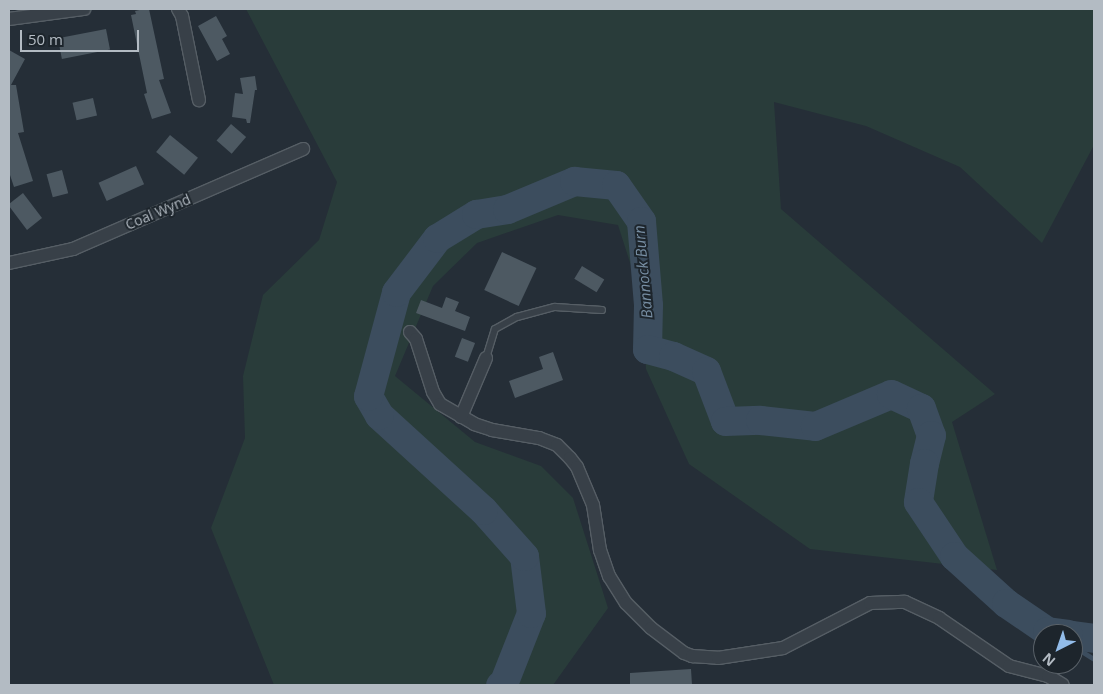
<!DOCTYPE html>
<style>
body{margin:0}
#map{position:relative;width:1103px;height:694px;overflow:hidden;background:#252e37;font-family:"Open Sans",sans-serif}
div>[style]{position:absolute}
.green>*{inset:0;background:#293c3a}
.stream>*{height:5px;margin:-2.5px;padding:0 2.5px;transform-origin:2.5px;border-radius:2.5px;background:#3c4d5e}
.river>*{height:29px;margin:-14.5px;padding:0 14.5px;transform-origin:14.5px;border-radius:14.5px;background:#3c4d5e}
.building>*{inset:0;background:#4d5962;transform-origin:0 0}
.roads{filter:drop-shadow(1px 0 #565e65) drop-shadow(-1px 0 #565e65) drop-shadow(0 1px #565e65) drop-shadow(0 -1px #565e65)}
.lane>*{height:6px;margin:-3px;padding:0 3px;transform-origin:3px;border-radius:3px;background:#384048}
.street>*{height:12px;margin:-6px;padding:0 6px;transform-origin:6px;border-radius:6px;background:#384048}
span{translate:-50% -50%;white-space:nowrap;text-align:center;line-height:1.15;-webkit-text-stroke:4px #1d252c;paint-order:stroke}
.street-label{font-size:14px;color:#b3bbc3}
.water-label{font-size:15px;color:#778ea3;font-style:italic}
.frame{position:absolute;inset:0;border:10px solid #b3bbc3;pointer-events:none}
.north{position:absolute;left:1033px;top:624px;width:50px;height:50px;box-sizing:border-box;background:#1d252c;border:1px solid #596168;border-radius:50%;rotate:221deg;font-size:14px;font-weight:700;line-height:20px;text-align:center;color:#b3bbc3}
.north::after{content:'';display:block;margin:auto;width:18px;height:22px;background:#92bce9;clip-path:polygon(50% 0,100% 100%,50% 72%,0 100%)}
.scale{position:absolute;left:20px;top:30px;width:119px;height:22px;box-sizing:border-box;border:2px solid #b3bbc3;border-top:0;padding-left:6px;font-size:15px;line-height:18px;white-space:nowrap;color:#b3bbc3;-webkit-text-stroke:4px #1d252c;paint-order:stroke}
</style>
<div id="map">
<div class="green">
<div style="clip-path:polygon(246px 9px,1094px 9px,1094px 145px,1042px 243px,960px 167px,866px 126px,774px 102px,781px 209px,995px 394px,952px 422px,997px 570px,810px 549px,689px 464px,646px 369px,641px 297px,618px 225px,558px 215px,477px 243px,433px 286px,395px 376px,475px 442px,541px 466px,573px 498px,608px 608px,553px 685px,274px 685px,211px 528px,245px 438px,243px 376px,263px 295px,319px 240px,337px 182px)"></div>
</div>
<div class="stream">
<div style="left:1047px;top:631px;width:7px;rotate:27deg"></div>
<div style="left:1073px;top:646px;width:25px;rotate:32deg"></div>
</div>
<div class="river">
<div style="left:1073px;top:635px;width:21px;rotate:8deg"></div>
<div style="left:500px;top:685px;width:3px;rotate:-18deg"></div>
<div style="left:503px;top:684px;width:76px;rotate:-68.5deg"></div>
<div style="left:531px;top:613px;width:57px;rotate:-97deg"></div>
<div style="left:524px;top:556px;width:62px;rotate:-131.7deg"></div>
<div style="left:483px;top:510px;width:141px;rotate:-137.6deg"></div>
<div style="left:379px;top:415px;width:22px;rotate:-120deg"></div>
<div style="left:368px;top:396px;width:108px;rotate:-74.9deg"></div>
<div style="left:396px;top:292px;width:68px;rotate:-52.8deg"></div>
<div style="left:437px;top:238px;width:46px;rotate:-31.6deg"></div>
<div style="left:476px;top:214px;width:31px;rotate:-9deg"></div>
<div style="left:507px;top:209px;width:73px;rotate:-22.7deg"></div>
<div style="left:574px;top:181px;width:42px;rotate:5.4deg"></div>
<div style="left:616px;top:185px;width:44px;rotate:55.2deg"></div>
<div style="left:641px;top:221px;width:84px;rotate:85.2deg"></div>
<div style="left:648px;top:305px;width:44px;rotate:91.3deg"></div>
<div style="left:647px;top:349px;width:27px;rotate:15deg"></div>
<div style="left:673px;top:356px;width:36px;rotate:24deg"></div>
<div style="left:706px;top:371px;width:53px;rotate:69.2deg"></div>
<div style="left:725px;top:421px;width:35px;rotate:-2deg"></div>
<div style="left:760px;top:420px;width:55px;rotate:6.2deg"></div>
<div style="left:815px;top:426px;width:82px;rotate:-22.8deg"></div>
<div style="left:891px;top:394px;width:33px;rotate:25deg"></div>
<div style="left:921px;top:408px;width:29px;rotate:70deg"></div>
<div style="left:931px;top:435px;width:29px;rotate:104deg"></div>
<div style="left:924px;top:463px;width:39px;rotate:99deg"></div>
<div style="left:918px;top:502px;width:65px;rotate:56.3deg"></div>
<div style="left:954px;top:556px;width:70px;rotate:42.1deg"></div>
<div style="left:1006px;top:603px;width:50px;rotate:34.3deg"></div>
<div style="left:1047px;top:631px;width:21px;rotate:8deg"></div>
</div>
<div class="building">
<div style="clip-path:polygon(144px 9px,149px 9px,164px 79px,159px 80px,171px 113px,152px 119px,144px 94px,147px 93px,131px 15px,136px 14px,135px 11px)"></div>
<div style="clip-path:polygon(216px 16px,227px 36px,222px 39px,230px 54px,217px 61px,198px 26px)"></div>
<div style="left:106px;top:29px;width:21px;height:49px;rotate:79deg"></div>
<div style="clip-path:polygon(9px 50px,25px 59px,11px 85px,16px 85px,24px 132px,18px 133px,33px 181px,14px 187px,9px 172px)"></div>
<div style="clip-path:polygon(255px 76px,257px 90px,255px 90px,250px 123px,247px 123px,246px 119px,232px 117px,235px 93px,243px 94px,240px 78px)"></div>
<div style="left:93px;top:98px;width:18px;height:21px;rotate:77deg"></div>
<div style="left:231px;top:124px;width:20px;height:22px;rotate:41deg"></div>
<div style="left:170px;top:135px;width:36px;height:22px;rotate:39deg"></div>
<div style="left:136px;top:166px;width:20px;height:41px;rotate:66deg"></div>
<div style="left:62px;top:170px;width:24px;height:16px;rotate:75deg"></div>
<div style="clip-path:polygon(23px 193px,42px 218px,27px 230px,9px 206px,9px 204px)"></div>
<div style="left:502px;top:252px;width:38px;height:42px;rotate:25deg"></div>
<div style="left:582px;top:266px;width:26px;height:15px;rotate:31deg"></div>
<div style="clip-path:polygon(446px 297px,459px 302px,455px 311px,470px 317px,465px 331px,416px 313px,421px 300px,442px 308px)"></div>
<div style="left:462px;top:338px;width:14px;height:20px;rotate:21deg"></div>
<div style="clip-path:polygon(553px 352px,563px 380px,515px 398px,509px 381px,543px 369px,539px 357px)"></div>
<div style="clip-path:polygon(691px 669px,692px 685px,630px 685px,630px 673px)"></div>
</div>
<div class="roads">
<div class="lane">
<div style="left:486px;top:358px;width:30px;rotate:-73deg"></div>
<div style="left:495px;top:329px;width:25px;rotate:-29deg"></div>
<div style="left:517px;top:317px;width:39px;rotate:-15deg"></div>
<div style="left:555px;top:307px;width:47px;rotate:3.7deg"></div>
</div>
<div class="street">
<div style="left:178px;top:9px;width:8px;rotate:60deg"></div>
<div style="left:182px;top:16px;width:86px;rotate:78.6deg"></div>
<div style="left:9px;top:19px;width:76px;rotate:-7.6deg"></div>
<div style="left:9px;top:263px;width:66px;rotate:-12.3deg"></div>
<div style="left:73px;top:249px;width:251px;rotate:-23.5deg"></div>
<div style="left:410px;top:332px;width:9px;rotate:49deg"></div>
<div style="left:416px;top:339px;width:56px;rotate:72.2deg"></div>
<div style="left:433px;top:392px;width:14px;rotate:60deg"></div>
<div style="left:440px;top:404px;width:39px;rotate:30deg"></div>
<div style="left:474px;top:424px;width:19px;rotate:18deg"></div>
<div style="left:492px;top:430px;width:48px;rotate:9.7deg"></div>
<div style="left:539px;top:438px;width:19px;rotate:21deg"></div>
<div style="left:557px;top:445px;width:18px;rotate:45deg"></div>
<div style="left:570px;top:458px;width:11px;rotate:52deg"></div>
<div style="left:577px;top:467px;width:41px;rotate:67.2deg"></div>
<div style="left:593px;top:505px;width:46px;rotate:81.2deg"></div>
<div style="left:600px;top:550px;width:28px;rotate:71deg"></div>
<div style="left:609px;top:576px;width:32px;rotate:58deg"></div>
<div style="left:626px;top:603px;width:35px;rotate:45deg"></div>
<div style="left:651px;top:628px;width:41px;rotate:37.1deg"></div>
<div style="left:684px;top:653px;width:9px;rotate:21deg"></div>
<div style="left:692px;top:656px;width:26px;rotate:4deg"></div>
<div style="left:718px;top:658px;width:66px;rotate:-8.7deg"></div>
<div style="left:783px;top:648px;width:98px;rotate:-27.3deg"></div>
<div style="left:870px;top:603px;width:35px;rotate:-2deg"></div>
<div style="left:905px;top:602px;width:38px;rotate:25deg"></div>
<div style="left:939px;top:618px;width:85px;rotate:34.4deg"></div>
<div style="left:1009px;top:666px;width:40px;rotate:14.4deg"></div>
<div style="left:1048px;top:676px;width:17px;rotate:31deg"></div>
<div style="left:461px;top:417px;width:64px;rotate:-67deg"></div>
</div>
</div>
<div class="street-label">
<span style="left:158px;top:212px;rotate:-23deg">Coal Wynd</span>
</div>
<div class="water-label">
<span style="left:643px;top:272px;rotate:-95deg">Bannock Burn</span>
</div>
<div class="frame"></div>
<div class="north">N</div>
<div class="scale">50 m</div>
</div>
